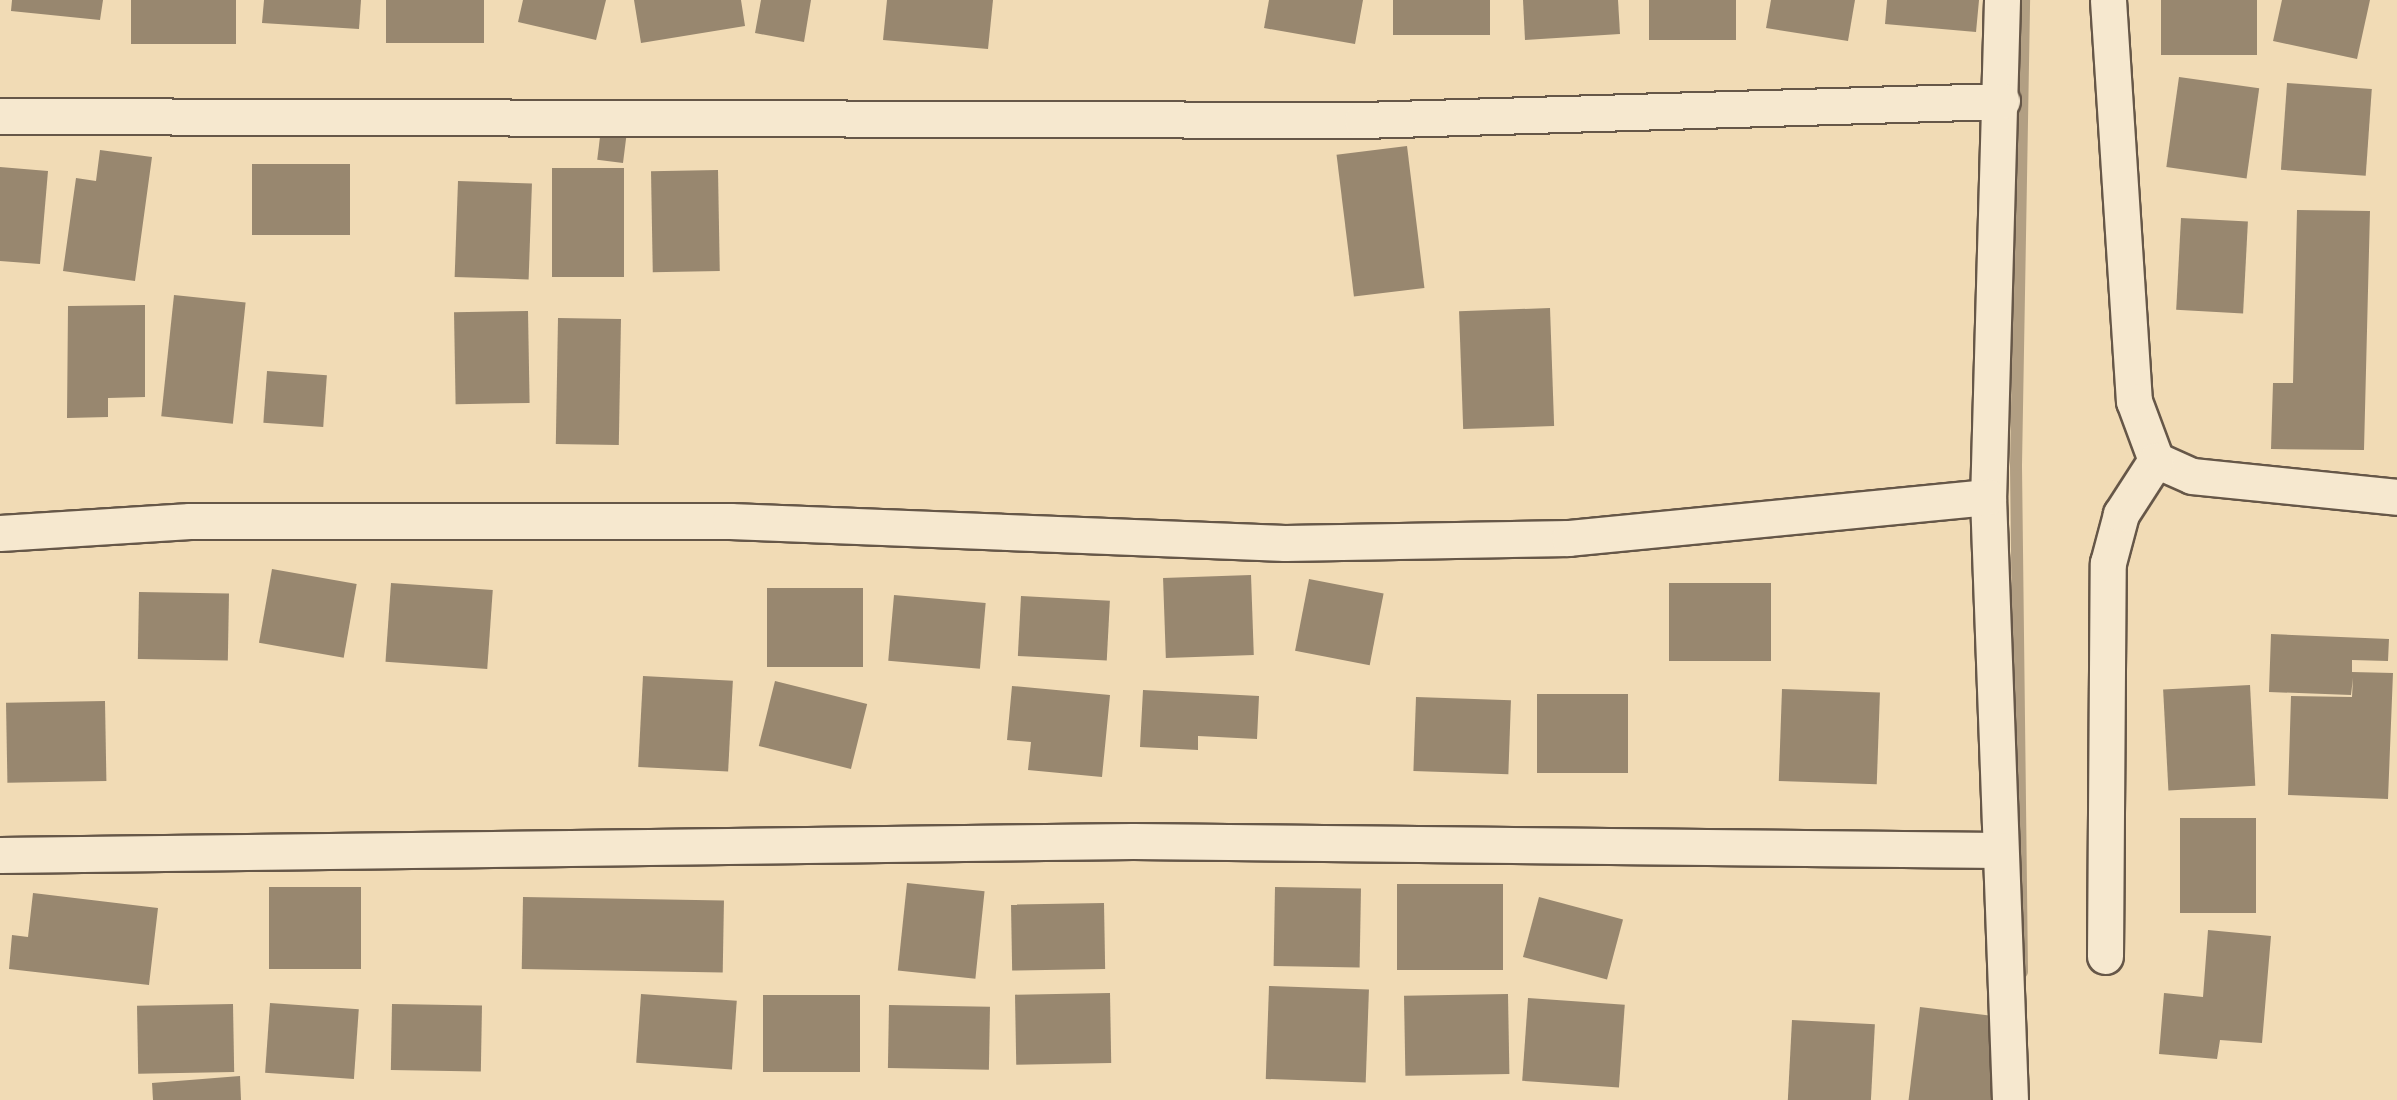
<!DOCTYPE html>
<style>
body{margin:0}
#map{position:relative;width:2397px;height:1100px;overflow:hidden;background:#f1dbb5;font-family:Vollkorn,serif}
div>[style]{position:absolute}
.stream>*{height:12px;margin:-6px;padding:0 6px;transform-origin:6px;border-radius:6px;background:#b29f83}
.building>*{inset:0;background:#98876f;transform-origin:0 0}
.roads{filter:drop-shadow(2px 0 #665748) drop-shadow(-2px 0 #665748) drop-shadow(0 2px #665748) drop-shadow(0 -2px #665748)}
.street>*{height:35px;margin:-17.5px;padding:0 17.5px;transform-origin:17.5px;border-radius:17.5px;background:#f6e8cf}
span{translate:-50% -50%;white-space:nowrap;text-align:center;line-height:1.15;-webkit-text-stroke:10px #f6e8cf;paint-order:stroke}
</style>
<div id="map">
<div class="stream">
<div style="left:2022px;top:972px;width:507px;rotate:-90.68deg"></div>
<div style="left:2016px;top:465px;width:465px;rotate:-89deg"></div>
</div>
<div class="building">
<div style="clip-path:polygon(12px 0,103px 0,100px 20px,11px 11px)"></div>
<div style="left:131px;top:0;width:105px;height:44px"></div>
<div style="clip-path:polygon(264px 0,361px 0,359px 29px,262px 23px)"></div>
<div style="left:386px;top:0;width:98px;height:43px"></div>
<div style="clip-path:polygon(523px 0,606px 0,596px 40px,518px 22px)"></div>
<div style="clip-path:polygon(634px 0,741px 0,745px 26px,641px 43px)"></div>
<div style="clip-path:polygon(761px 0,811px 0,804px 42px,755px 33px)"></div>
<div style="clip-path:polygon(887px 0,993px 0,988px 49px,883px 40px)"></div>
<div style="clip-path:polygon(1269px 0,1363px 0,1355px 44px,1264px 28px)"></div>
<div style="left:1393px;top:0;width:97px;height:35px"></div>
<div style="clip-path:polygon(1523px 0,1618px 0,1620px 34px,1525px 40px)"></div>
<div style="left:1649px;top:0;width:87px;height:40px"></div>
<div style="clip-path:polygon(1771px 0,1855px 0,1848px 41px,1766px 28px)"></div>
<div style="clip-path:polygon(1887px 0,1979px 0,1976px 32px,1885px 24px)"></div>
<div style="left:2161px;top:0;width:96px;height:55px"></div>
<div style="clip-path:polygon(2282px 0,2370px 0,2357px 59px,2273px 41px)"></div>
<div style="left:2179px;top:77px;width:81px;height:91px;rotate:8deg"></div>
<div style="left:2287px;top:83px;width:85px;height:87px;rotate:4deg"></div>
<div style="left:601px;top:129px;width:26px;height:31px;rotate:7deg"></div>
<div style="left:1407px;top:146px;width:143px;height:71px;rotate:83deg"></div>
<div style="clip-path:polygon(100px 150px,152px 157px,135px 281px,63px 271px,76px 178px,96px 181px)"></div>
<div style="left:252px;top:164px;width:98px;height:71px"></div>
<div style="clip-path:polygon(0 167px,48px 171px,40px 264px,0 261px)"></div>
<div style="left:552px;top:168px;width:72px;height:109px"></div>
<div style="left:718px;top:170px;width:101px;height:67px;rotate:89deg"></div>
<div style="left:458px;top:181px;width:74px;height:96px;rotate:2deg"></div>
<div style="clip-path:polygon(2297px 210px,2370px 211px,2364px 450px,2271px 449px,2273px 383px,2293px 383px)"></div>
<div style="left:2181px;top:218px;width:67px;height:92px;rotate:3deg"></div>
<div style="left:174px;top:295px;width:72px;height:122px;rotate:6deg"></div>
<div style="clip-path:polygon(145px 305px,145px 397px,108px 398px,108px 417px,67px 418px,68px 306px)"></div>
<div style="left:1550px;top:308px;width:118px;height:91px;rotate:88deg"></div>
<div style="left:528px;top:311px;width:92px;height:74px;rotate:89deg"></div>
<div style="left:558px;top:318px;width:63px;height:126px;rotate:1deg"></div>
<div style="left:267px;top:371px;width:60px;height:52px;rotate:4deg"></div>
<div style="left:272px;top:569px;width:86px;height:75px;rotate:10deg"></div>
<div style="left:1251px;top:575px;width:80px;height:88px;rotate:88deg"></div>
<div style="left:1309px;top:579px;width:76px;height:73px;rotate:11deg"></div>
<div style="left:391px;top:583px;width:102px;height:79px;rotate:4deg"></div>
<div style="left:1771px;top:583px;width:78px;height:102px;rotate:90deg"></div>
<div style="left:767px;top:588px;width:96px;height:79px"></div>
<div style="left:139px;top:592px;width:90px;height:67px;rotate:1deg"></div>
<div style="left:894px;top:595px;width:92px;height:66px;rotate:5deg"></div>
<div style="left:1021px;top:596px;width:89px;height:60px;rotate:3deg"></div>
<div style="clip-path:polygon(2271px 634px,2389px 639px,2388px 661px,2352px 660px,2352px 672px,2393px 673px,2388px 799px,2288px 795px,2291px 696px,2352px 697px,2353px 678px,2351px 695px,2269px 692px)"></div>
<div style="left:643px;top:676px;width:90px;height:91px;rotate:3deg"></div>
<div style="left:775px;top:681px;width:95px;height:67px;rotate:14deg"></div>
<div style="left:2250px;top:685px;width:101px;height:87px;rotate:87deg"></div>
<div style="clip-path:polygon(1012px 686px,1110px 695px,1102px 777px,1028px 770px,1031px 742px,1007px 740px)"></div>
<div style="left:1782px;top:689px;width:98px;height:92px;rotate:2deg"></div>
<div style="clip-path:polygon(1143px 690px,1259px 696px,1257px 739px,1198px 736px,1198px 750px,1140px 747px)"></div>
<div style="left:1628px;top:694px;width:79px;height:91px;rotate:90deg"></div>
<div style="left:1416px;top:697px;width:95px;height:74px;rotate:2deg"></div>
<div style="left:105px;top:701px;width:80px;height:99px;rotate:89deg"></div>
<div style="left:2180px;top:818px;width:76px;height:95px"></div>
<div style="left:907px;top:883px;width:78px;height:88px;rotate:6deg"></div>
<div style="left:1397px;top:884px;width:106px;height:86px"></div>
<div style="left:361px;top:887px;width:82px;height:92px;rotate:90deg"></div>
<div style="left:1275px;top:887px;width:86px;height:79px;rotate:1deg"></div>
<div style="clip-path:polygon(33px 893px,158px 908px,149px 985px,9px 969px,12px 935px,28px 937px)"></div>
<div style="left:523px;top:897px;width:201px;height:72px;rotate:1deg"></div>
<div style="left:1539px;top:897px;width:87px;height:62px;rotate:15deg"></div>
<div style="left:1104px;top:903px;width:66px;height:93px;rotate:89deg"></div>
<div style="clip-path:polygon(2208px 930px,2271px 936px,2262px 1043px,2220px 1040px,2217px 1059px,2159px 1054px,2164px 993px,2203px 997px)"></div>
<div style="left:1269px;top:986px;width:100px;height:93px;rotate:2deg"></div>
<div style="left:1110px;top:993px;width:70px;height:95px;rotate:89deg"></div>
<div style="left:641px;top:994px;width:96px;height:69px;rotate:4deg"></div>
<div style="left:1508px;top:994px;width:80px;height:104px;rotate:89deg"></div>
<div style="left:860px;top:995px;width:77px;height:97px;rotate:90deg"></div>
<div style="left:1528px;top:998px;width:97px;height:83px;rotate:4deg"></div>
<div style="left:270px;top:1003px;width:89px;height:70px;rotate:4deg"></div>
<div style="left:233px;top:1004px;width:68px;height:96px;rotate:89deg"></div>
<div style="left:392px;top:1004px;width:90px;height:66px;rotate:1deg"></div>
<div style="left:889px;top:1005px;width:101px;height:63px;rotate:1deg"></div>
<div style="left:1920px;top:1007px;width:84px;height:94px;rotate:7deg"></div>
<div style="left:1792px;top:1020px;width:83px;height:80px;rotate:3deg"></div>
<div style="clip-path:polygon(240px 1076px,241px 1100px,153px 1100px,152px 1083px)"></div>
</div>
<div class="roads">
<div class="street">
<div style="left:2002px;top:0;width:497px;rotate:91.6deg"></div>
<div style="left:1988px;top:497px;width:603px;rotate:87.91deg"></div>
<div style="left:2108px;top:0;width:402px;rotate:86.3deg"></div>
<div style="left:2134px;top:401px;width:63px;rotate:69.6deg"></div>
<div style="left:2156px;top:460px;width:39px;rotate:24deg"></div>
<div style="left:2192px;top:476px;width:206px;rotate:5.8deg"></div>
<div style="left:0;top:116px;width:1362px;rotate:0.17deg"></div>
<div style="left:1362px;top:120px;width:640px;rotate:-1.7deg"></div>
<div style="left:0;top:533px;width:190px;rotate:-3.6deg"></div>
<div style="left:190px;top:521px;width:540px"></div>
<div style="left:730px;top:521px;width:555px;rotate:2.27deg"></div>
<div style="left:1285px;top:543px;width:284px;rotate:-1deg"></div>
<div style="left:1569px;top:538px;width:421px;rotate:-5.6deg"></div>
<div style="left:0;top:855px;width:1133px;rotate:-0.71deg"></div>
<div style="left:1133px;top:841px;width:867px;rotate:0.59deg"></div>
<div style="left:2105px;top:956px;width:393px;rotate:-89.6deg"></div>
<div style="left:2108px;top:563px;width:51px;rotate:-75.1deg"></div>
<div style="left:2121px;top:514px;width:64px;rotate:-57.1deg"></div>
</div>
</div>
</div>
